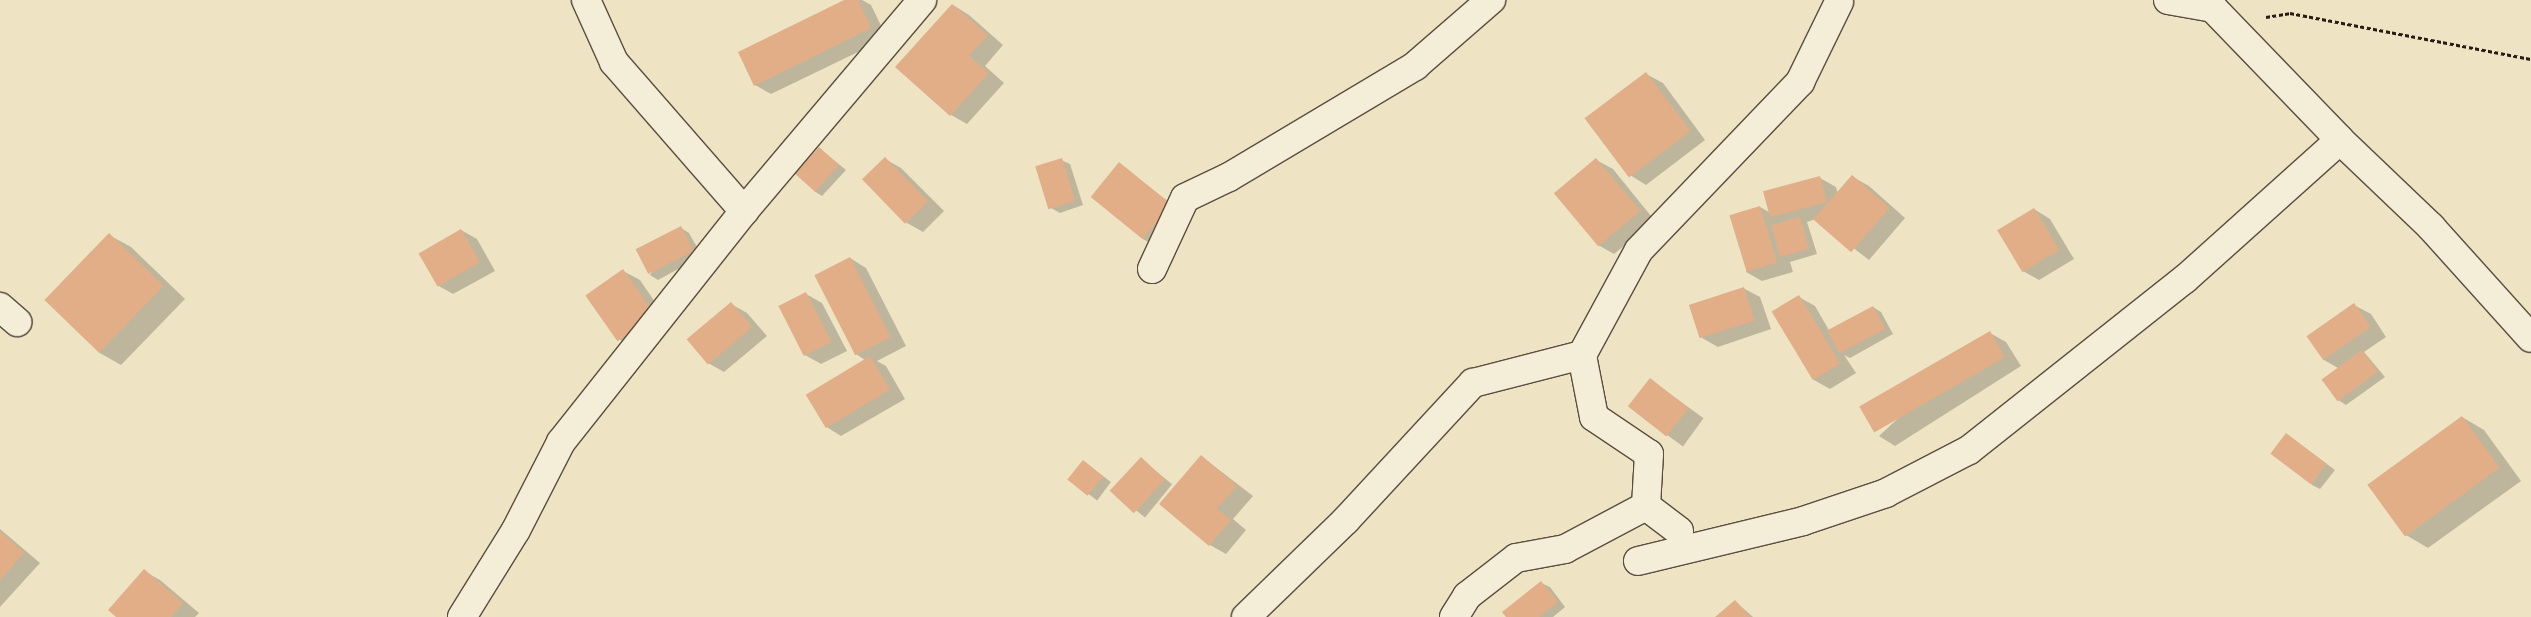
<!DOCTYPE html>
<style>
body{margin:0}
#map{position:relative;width:2531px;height:617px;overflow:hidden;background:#eee4c3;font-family:"IM FELL French Canon",serif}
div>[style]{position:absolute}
.shadow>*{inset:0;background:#0003;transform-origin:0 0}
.building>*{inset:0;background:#e1ae88;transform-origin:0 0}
.path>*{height:3px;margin-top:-1.5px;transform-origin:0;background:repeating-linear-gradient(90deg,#2a1b14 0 4px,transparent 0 6.5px)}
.roads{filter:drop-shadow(1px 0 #5b4d40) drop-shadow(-1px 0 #5b4d40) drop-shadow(0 1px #5b4d40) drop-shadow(0 -1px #5b4d40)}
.minor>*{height:28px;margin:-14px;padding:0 14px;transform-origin:14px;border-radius:14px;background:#f4edd8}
span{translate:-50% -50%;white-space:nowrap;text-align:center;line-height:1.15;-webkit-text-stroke:5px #f4edd8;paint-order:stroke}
</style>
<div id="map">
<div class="shadow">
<div style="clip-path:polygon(847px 0,862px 0,871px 5px,887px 38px,771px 94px,755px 85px)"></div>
<div style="clip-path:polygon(953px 5px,969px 15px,1003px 45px,985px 66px,1004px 83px,967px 124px,951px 115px,897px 67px)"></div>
<div style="clip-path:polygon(1646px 74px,1663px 83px,1705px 140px,1646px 185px,1630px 175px,1587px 119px)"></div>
<div style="clip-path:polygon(819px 148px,846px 170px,822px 196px,814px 191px)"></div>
<div style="clip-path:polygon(885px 159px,901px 168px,944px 211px,923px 232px,907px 223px)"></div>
<div style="clip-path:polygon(1061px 160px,1070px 164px,1083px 205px,1060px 213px,1051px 208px)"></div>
<div style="clip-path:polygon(1596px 160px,1613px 169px,1655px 221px,1614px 254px,1598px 245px)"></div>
<div style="clip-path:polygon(1119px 164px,1186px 215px,1159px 248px,1143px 239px)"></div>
<div style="clip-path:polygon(1853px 177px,1869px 186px,1905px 218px,1869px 260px,1816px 219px,1807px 222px,1817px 254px,1790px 262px,1793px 272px,1762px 281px,1746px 272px,1760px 207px,1771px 213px,1820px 178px,1836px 187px,1838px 194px)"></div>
<div style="clip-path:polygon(2034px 209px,2050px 219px,2074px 259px,2039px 280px,2023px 271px)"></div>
<div style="clip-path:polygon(681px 228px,689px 233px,702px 256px,658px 280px,650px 275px)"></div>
<div style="clip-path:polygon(461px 230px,477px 239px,495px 271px,453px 294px,437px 285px)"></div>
<div style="clip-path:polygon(109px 235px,131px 247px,185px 299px,121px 365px,98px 352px)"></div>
<div style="clip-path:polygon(850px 258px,866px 268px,906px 346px,877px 361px,886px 366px,905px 399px,841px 436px,825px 426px,865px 360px,856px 354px)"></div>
<div style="clip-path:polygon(623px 271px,640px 280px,670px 324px,633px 347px,617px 338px)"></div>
<div style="clip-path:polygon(1743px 288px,1760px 297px,1771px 329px,1718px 347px,1702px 338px)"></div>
<div style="clip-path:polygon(806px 294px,822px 303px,847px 351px,821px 364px,805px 355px)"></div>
<div style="clip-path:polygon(1799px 297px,1815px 306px,1830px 332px,1873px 307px,1881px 312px,1893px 334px,1850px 358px,1844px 355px,1856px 373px,1830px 389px,1814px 380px,1773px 313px)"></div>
<div style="clip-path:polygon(731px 304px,747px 313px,767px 336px,724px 372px,708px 363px)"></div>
<div style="clip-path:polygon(2354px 305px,2371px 314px,2386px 337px,2364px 352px,2385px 377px,2346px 405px,2338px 400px,2338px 368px,2324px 360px,2308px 337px)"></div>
<div style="clip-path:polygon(1990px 333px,2006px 342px,2021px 366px,1895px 446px,1879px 436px)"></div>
<div style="left:1651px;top:380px;width:65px;height:35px;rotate:36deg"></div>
<div style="clip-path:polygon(2462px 417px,2484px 430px,2521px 481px,2428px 548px,2406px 535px)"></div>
<div style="clip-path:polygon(2286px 434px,2335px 470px,2320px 489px,2312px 485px)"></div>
<div style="clip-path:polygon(1201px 456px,1253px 496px,1233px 519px,1246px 530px,1226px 554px,1210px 545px)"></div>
<div style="left:1141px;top:459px;width:40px;height:43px;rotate:39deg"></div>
<div style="left:1083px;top:461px;width:35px;height:23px;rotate:37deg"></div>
<div style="clip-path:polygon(0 529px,40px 563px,0 607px)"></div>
<div style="clip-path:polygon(144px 571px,160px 580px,199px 613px,195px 617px,118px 617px)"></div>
<div style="clip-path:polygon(1541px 583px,1550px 587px,1565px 607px,1553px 617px,1508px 617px)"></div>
<div style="clip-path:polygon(1735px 601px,1753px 617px,1717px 617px)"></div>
</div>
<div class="building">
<div style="clip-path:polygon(844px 0,858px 0,871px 28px,754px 86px,738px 52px)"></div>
<div style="clip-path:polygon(952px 4px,988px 35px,969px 56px,989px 73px,950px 116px,895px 67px)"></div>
<div style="left:1646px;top:72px;width:74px;height:77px;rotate:53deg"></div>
<div style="left:819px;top:147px;width:27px;height:36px;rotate:42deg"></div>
<div style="left:885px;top:157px;width:62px;height:32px;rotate:46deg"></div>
<div style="left:1062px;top:158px;width:45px;height:28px;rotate:73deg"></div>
<div style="left:1596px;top:158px;width:69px;height:55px;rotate:50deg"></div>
<div style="left:1119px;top:162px;width:67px;height:45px;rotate:39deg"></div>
<div style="left:1852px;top:175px;width:50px;height:59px;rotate:41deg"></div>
<div style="left:1820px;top:176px;width:27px;height:59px;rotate:75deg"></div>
<div style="left:1760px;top:206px;width:59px;height:32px;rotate:73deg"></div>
<div style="left:2034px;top:208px;width:49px;height:43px;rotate:59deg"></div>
<div style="left:1800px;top:217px;width:33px;height:30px;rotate:74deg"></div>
<div style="left:681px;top:226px;width:28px;height:51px;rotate:63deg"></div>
<div style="left:461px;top:229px;width:38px;height:49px;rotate:60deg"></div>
<div style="left:109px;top:233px;width:76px;height:93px;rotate:44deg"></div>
<div style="left:850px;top:257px;width:90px;height:40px;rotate:63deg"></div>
<div style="left:623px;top:269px;width:56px;height:46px;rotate:55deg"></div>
<div style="left:1744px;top:287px;width:35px;height:58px;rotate:72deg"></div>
<div style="left:806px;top:292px;width:56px;height:31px;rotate:63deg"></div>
<div style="left:1799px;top:295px;width:80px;height:32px;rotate:59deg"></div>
<div style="left:731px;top:302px;width:33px;height:58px;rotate:50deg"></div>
<div style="left:2354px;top:303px;width:29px;height:58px;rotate:55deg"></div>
<div style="left:1873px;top:306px;width:26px;height:52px;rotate:62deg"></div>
<div style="left:1990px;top:331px;width:30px;height:151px;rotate:60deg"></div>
<div style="left:2362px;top:350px;width:27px;height:50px;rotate:54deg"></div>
<div style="left:870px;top:356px;width:39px;height:75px;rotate:59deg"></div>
<div style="left:1650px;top:378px;width:49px;height:36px;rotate:38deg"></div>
<div style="left:2462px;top:416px;width:64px;height:117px;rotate:54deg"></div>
<div style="left:2286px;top:433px;width:51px;height:26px;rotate:37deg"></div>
<div style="clip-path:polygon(1201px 455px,1237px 486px,1217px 509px,1231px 520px,1209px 546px,1159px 504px)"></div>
<div style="left:1141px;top:457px;width:33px;height:46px;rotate:43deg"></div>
<div style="left:1083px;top:460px;width:26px;height:25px;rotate:39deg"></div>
<div style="clip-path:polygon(0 531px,24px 553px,0 580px)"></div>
<div style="clip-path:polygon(144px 569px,183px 603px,171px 617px,116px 617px,108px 610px)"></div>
<div style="clip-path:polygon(1541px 581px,1558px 602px,1539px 617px,1506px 617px,1502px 612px)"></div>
<div style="clip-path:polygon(1735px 600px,1750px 617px,1715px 617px)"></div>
</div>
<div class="path">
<div style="left:2266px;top:17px;width:24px;rotate:-9deg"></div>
<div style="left:2290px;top:13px;width:245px;rotate:10.8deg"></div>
</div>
<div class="roads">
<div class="minor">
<div style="left:586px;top:0;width:68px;rotate:65.7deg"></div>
<div style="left:614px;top:62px;width:198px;rotate:48.9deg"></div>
<div style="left:2168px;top:0;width:46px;rotate:10.1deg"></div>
<div style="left:2205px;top:0;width:194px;rotate:46deg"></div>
<div style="left:2340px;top:140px;width:126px;rotate:43.7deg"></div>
<div style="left:2431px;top:227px;width:149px;rotate:48deg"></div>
<div style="left:1152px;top:269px;width:78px;rotate:-65.1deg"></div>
<div style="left:1185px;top:198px;width:49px;rotate:-25.5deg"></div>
<div style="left:1229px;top:177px;width:217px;rotate:-30.8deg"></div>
<div style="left:1415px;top:66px;width:101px;rotate:-41deg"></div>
<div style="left:0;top:307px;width:23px;rotate:41deg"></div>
<div style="left:1679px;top:531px;width:41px;rotate:-142.9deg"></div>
<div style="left:1646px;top:506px;width:52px;rotate:-86.7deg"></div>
<div style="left:1649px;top:454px;width:66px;rotate:-146.1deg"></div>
<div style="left:1594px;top:417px;width:63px;rotate:-101deg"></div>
<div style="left:1582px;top:355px;width:119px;rotate:-61.5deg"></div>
<div style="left:1639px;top:250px;width:233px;rotate:-46.2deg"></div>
<div style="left:1800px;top:82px;width:89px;rotate:-64deg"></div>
<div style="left:1638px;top:561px;width:170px;rotate:-13.6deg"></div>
<div style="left:1803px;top:521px;width:88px;rotate:-18.6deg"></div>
<div style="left:1886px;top:493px;width:93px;rotate:-27.4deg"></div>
<div style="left:1969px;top:450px;width:275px;rotate:-38.4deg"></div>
<div style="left:2185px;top:279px;width:208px;rotate:-41.9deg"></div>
<div style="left:462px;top:617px;width:102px;rotate:-58.2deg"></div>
<div style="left:516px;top:530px;width:99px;rotate:-62.9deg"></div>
<div style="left:561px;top:442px;width:295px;rotate:-51.6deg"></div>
<div style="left:744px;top:211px;width:276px;rotate:-49.8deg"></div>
<div style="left:1246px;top:617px;width:139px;rotate:-44.1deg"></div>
<div style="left:1346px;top:520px;width:187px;rotate:-47.2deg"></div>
<div style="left:1473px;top:383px;width:113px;rotate:-14.4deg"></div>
<div style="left:1454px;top:617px;width:25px;rotate:-58deg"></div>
<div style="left:1467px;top:596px;width:62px;rotate:-37.8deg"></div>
<div style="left:1516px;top:558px;width:50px;rotate:-10.4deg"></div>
<div style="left:1565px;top:549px;width:92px;rotate:-28deg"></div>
</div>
</div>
</div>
